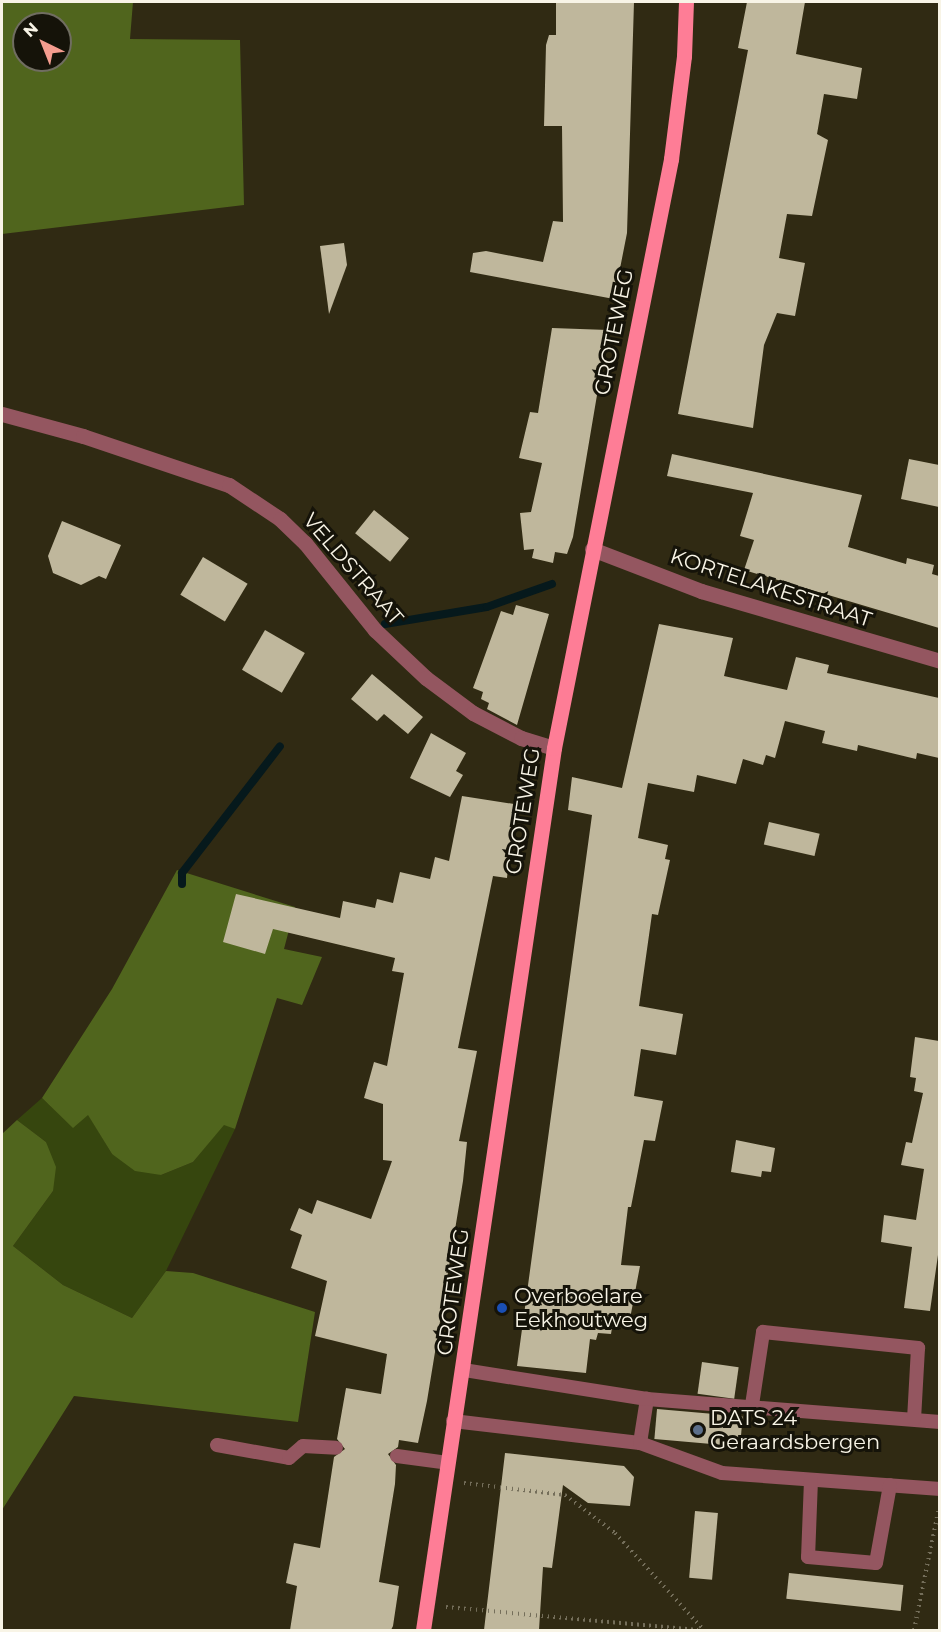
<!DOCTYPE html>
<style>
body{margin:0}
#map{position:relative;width:941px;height:1632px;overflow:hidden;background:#302a13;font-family:Montserrat,sans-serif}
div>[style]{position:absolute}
.green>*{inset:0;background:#36460e}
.forest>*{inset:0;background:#50651d}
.stream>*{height:8px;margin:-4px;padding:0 4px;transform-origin:4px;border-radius:4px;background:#06191c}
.building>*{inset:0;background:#bfb79c;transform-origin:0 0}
.path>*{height:4px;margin-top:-2px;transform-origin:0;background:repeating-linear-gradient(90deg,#746e5a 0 1.5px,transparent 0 6px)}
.lane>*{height:14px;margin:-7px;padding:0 7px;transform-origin:7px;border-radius:7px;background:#945660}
.street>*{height:15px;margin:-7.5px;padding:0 7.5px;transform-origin:7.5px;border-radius:7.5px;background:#945660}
.primary>*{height:15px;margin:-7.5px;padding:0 7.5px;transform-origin:7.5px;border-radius:7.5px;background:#fe7d96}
.dots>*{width:16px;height:16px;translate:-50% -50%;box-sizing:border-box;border:3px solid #151309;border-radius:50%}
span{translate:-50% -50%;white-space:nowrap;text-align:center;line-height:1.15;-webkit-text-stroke:6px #151309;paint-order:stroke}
.street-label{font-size:21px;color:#f8f4e6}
.poi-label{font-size:21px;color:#f8f4e6}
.left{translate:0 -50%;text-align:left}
.frame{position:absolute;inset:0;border:3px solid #f8f4e6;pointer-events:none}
.north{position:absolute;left:12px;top:12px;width:60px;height:60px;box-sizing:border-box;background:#151309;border:2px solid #706d61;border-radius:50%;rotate:317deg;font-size:16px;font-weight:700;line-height:24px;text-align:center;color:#f8f4e6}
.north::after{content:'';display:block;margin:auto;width:21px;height:27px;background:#f59d8f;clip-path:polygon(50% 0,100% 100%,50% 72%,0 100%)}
</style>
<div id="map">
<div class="green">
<div style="clip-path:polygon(42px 1098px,73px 1127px,88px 1114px,112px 1154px,161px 1175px,193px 1162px,224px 1124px,235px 1129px,166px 1271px,132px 1318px,63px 1285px,13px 1246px,53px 1191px,46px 1142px,17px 1120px)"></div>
</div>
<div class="forest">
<div style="clip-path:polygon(evenodd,2px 2px,133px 2px,130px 39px,240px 40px,244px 205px,2px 234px,2px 2px,24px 24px,60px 24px,60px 60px,24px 60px,24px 24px)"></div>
<div style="clip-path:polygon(177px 870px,295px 907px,284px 949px,322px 957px,302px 1005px,277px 998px,235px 1129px,224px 1125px,193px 1162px,161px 1175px,135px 1171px,112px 1154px,88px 1115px,73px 1128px,42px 1098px,112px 989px)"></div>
<div style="clip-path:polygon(17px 1120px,46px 1142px,56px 1167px,53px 1191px,13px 1246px,63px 1285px,132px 1318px,166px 1271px,193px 1273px,315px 1312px,298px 1422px,74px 1396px,2px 1510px,2px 1134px)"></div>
</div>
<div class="stream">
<div style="left:385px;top:624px;width:103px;rotate:-9.5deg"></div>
<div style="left:487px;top:607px;width:69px;rotate:-19.5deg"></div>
<div style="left:182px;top:884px;width:11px;rotate:-90deg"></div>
<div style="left:182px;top:873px;width:160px;rotate:-52.3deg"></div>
</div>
<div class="building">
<div style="clip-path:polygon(556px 2px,634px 2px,627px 233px,614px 299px,470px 272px,473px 253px,486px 251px,543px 262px,553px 221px,563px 222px,562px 126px,544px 126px,546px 45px,549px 35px,556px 35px)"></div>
<div style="clip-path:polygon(747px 2px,805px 2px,796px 54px,862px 68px,857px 99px,824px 94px,817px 134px,828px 140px,812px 216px,787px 214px,779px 258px,805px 263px,795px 316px,777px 313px,764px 345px,753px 428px,678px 414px,748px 50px,738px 48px)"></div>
<div style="clip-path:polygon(344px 243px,347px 265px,329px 314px,320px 246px)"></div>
<div style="clip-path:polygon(552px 328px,608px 330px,573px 537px,567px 554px,555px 552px,553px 563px,532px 558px,534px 549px,524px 550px,520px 513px,531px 512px,542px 463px,519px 458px,530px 412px,538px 413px)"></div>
<div style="clip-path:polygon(672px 454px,862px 495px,848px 547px,906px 564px,907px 558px,934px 565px,932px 574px,939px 576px,939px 628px,744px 570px,754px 540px,740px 536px,753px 493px,667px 476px)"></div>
<div style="clip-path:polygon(909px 459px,939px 465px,939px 507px,901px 499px)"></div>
<div style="left:374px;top:510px;width:45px;height:30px;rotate:39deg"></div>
<div style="clip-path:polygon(62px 521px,121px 545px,106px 579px,99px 576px,81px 585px,53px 573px,48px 556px)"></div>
<div style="left:203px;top:557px;width:52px;height:44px;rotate:31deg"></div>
<div style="clip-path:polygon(516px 605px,549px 614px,517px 725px,487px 709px,489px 703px,481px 699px,483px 692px,473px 688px,501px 611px,513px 615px)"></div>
<div style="clip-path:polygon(659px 624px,733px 638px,724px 676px,787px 690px,796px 657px,829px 665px,827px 673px,939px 698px,939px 758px,917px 753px,916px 759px,858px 745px,857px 751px,822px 743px,825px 731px,785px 721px,775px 758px,766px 755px,763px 765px,743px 759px,736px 784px,697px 775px,694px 792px,648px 783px,638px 838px,668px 845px,665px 859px,670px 860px,658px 915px,652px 914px,639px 1006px,683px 1014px,676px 1055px,641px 1049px,634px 1096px,663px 1101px,655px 1141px,644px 1140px,631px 1207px,628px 1207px,621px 1265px,640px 1266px,629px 1324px,613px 1322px,611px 1334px,598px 1333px,596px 1340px,590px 1339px,586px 1373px,517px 1366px,592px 815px,568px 810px,572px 777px,622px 788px)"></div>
<div style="left:265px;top:630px;width:46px;height:46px;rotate:30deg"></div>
<div style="clip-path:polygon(372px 674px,423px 717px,408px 734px,384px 714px,377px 721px,351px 699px)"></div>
<div style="clip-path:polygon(431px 733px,466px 753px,456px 771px,463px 775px,450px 797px,410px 778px)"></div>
<div style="clip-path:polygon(462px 796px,514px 804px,507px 878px,493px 876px,458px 1048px,477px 1051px,459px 1141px,467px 1142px,463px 1181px,427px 1401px,418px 1443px,399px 1440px,398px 1447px,388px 1454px,396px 1465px,395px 1484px,379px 1582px,399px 1586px,393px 1626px,391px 1630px,290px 1630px,297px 1586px,286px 1583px,294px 1543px,320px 1548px,334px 1457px,345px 1449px,337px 1439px,346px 1388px,381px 1394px,387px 1354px,315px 1336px,327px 1281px,291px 1268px,302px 1235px,290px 1230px,299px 1208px,312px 1214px,317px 1200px,371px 1219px,392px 1161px,383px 1160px,383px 1104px,364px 1098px,374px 1062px,387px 1066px,404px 973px,392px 971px,395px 958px,273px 929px,265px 954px,223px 942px,236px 894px,340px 918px,343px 901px,375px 908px,377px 899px,393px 903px,400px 872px,430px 879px,435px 857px,449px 861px)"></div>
<div style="left:769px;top:822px;width:52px;height:23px;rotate:13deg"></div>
<div style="clip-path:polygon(915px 1037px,939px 1041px,939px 1248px,930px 1311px,904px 1308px,912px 1247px,881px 1242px,884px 1215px,916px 1220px,924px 1169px,901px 1165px,906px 1142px,912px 1143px,923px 1093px,914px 1091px,916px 1078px,910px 1077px)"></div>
<div style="clip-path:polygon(736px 1140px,775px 1148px,771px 1172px,762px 1171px,761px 1177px,731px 1172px)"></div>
<div style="left:702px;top:1362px;width:37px;height:32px;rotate:8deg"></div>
<div style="left:657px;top:1409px;width:86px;height:30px;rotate:5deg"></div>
<div style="clip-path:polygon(505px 1453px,624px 1466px,634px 1477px,630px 1506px,588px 1503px,563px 1485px,552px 1568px,543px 1567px,539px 1630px,484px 1630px)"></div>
<div style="left:695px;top:1511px;width:23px;height:67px;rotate:5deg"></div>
<div style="left:789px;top:1573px;width:115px;height:26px;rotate:6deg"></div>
</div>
<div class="path">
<div style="left:464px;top:1483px;width:102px;rotate:6.8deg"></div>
<div style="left:565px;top:1495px;width:63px;rotate:37.2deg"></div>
<div style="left:615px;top:1533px;width:132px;rotate:47.5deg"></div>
<div style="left:446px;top:1607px;width:253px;rotate:5.2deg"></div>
<div style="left:914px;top:1630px;width:126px;rotate:-78.5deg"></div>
</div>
<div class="lane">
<div style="left:647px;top:1399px;width:294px;rotate:4.5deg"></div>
<div style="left:752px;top:1405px;width:74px;rotate:-81.4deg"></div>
<div style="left:763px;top:1332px;width:156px;rotate:5.9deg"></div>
<div style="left:918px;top:1348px;width:71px;rotate:93.2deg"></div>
<div style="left:453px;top:1421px;width:188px;rotate:6.7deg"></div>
<div style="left:640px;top:1443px;width:45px;rotate:-81deg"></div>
<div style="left:647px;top:1399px;width:186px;rotate:-171deg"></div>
<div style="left:640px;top:1443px;width:87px;rotate:20.1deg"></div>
<div style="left:722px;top:1473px;width:219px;rotate:4.2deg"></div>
<div style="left:217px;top:1445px;width:73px;rotate:10.2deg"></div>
<div style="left:289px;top:1458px;width:18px;rotate:-41deg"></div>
<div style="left:303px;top:1446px;width:33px;rotate:3deg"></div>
<div style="left:397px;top:1456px;width:51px;rotate:7.8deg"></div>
<div style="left:811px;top:1480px;width:77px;rotate:92.2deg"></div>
<div style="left:808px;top:1557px;width:68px;rotate:5deg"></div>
<div style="left:876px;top:1563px;width:79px;rotate:-79.8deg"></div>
</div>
<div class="street">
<div style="left:2px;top:414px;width:84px;rotate:15.2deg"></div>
<div style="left:83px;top:436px;width:154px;rotate:18.6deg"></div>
<div style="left:229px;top:485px;width:61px;rotate:33.7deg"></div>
<div style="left:280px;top:519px;width:35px;rotate:44deg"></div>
<div style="left:305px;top:543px;width:112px;rotate:51.2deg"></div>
<div style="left:375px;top:630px;width:70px;rotate:43.3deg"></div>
<div style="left:426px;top:678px;width:59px;rotate:36.7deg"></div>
<div style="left:473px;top:713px;width:54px;rotate:27.5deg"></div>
<div style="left:521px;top:738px;width:34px;rotate:17deg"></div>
<div style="left:592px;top:549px;width:117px;rotate:21.1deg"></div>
<div style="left:701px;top:591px;width:249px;rotate:16.3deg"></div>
</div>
<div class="primary">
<div style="left:423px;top:1630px;width:892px;rotate:-81.55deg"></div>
<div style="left:554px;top:748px;width:601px;rotate:-78.76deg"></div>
<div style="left:671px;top:159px;width:104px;rotate:-82.8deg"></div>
<div style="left:684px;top:56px;width:54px;rotate:-87.9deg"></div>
</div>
<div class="dots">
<div style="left:502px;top:1308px;background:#1a4fb4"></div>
<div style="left:698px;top:1430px;background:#5c6f8a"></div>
</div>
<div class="street-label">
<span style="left:614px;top:332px;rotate:-79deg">GROTEWEG</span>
<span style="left:353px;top:569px;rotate:49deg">VELDSTRAAT</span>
<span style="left:771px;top:588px;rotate:18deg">KORTELAKESTRAAT</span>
<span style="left:523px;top:811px;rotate:-81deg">GROTEWEG</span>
<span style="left:453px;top:1292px;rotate:-82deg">GROTEWEG</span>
</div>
<div class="poi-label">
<span class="left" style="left:514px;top:1308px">Overboelare<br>Eekhoutweg</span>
<span class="left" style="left:710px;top:1430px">DATS 24<br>Geraardsbergen</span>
</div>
<div class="frame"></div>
<div class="north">N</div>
</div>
